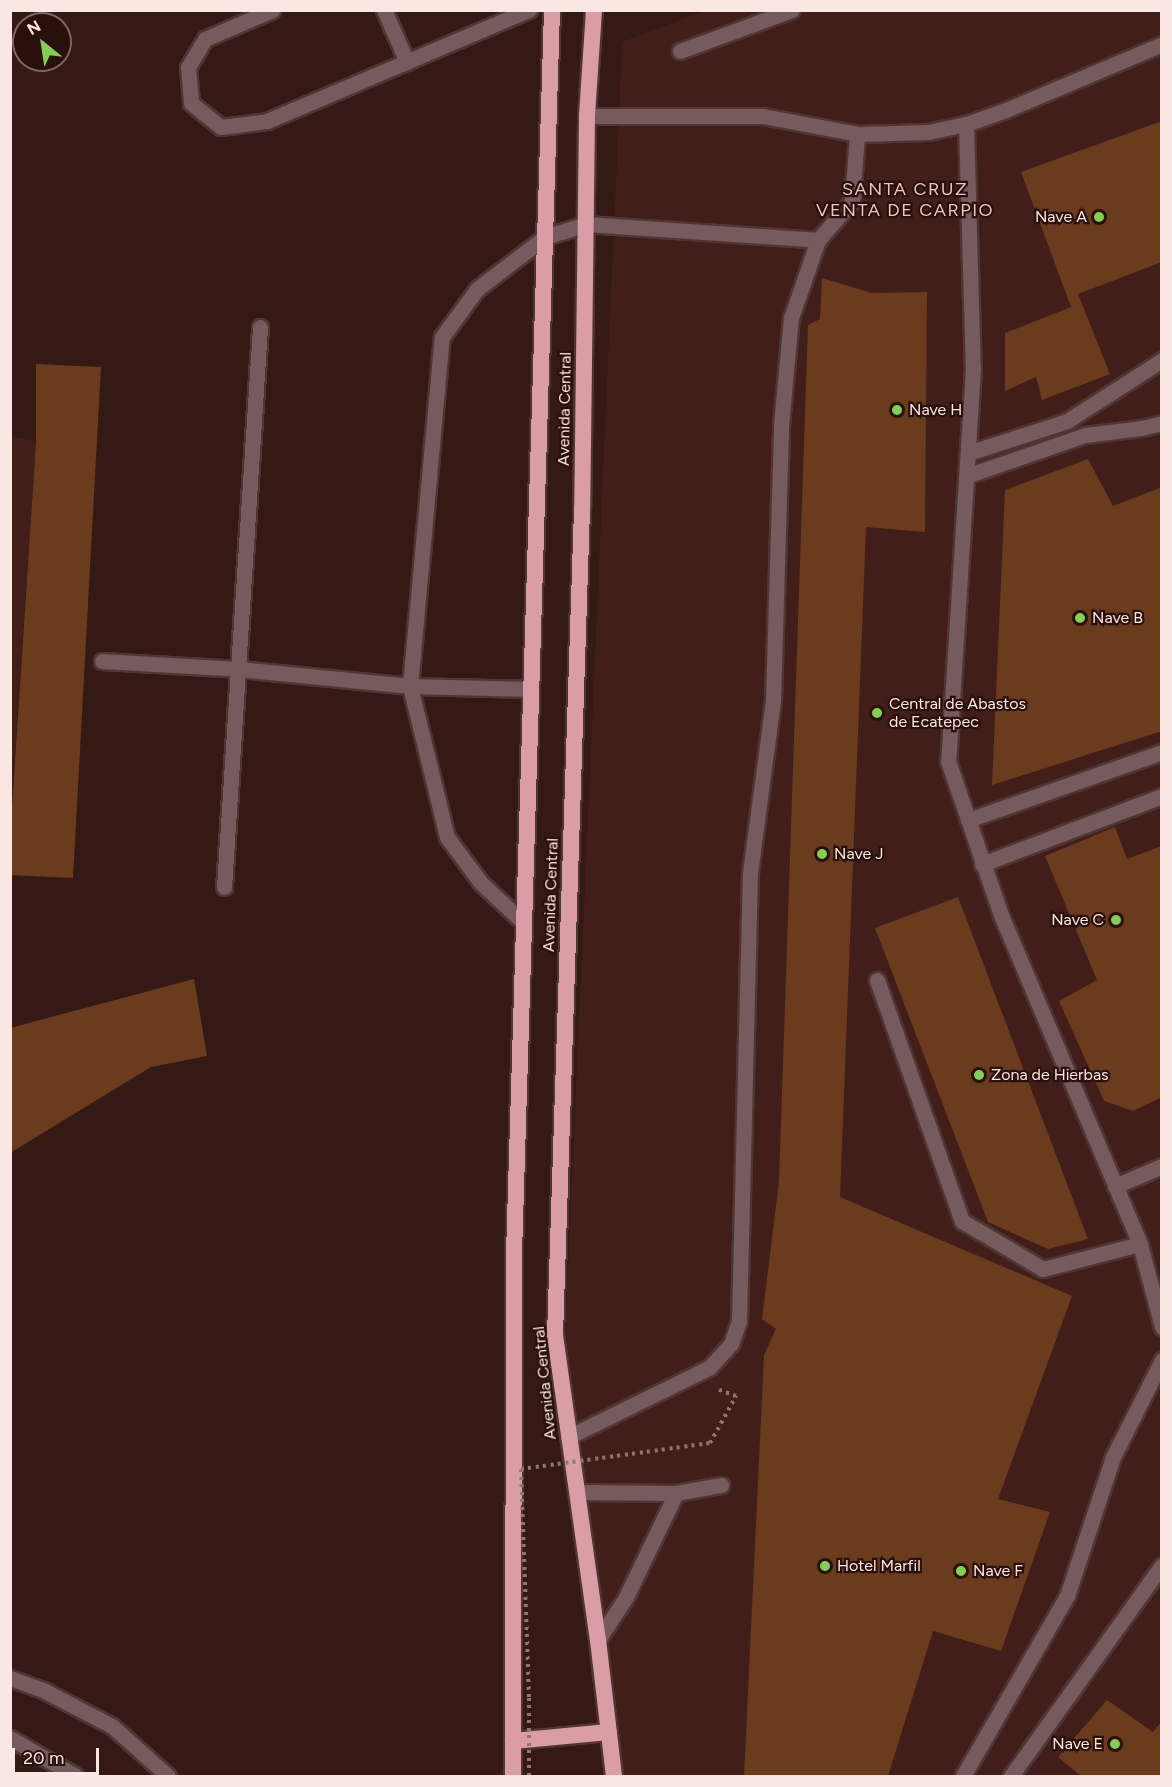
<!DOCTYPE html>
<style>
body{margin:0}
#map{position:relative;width:1172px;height:1787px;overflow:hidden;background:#341915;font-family:Figtree,sans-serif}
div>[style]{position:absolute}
.built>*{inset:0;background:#411e19}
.building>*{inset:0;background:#6a3b1d}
.path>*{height:4px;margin-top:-2px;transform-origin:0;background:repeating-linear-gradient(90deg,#8e7672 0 3px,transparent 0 7.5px)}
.roads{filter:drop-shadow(2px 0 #503632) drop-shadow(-2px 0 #503632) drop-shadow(0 2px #503632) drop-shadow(0 -2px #503632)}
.service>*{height:15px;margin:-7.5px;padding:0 7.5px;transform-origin:7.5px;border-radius:7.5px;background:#755a5e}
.trunk>*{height:16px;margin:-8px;padding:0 8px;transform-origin:8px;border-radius:8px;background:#da9da6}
.path-bridge>*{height:4px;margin-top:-2px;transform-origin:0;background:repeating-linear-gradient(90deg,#8e7672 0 3px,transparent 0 7.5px)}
.dots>*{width:16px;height:16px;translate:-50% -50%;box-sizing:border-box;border:3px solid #2a100c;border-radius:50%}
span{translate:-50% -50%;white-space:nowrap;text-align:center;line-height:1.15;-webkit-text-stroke:4.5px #2a100c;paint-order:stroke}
.poi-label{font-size:16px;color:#fae6e2}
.right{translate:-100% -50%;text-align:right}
.left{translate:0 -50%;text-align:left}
.street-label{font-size:16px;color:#fae6e2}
.neighbourhood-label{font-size:18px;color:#ebc5be;letter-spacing:1.5px}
.frame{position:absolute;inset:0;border:12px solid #fae6e2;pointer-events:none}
.north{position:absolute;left:12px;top:12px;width:60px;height:60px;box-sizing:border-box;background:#2a100c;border:2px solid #7d6662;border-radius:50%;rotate:330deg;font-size:16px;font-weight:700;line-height:24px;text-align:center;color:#fae6e2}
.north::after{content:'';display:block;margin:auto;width:21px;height:27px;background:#81d051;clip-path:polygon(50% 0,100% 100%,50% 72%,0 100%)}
.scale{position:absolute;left:12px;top:1748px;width:87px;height:27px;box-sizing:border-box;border:3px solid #fae6e2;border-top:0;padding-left:8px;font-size:18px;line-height:21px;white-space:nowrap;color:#fae6e2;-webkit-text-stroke:4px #2a100c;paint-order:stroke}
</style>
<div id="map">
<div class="built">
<div style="clip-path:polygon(704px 11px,1161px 11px,1161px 1776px,615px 1776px,563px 1384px,622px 42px)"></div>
<div style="clip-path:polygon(11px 436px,36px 442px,11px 811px)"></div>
</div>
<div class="building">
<div style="clip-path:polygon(1162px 121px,1162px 262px,1078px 294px,1110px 374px,1042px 400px,1036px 377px,1005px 391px,1005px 333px,1071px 307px,1021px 172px)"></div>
<div style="clip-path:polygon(822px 278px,872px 293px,927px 292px,925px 532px,866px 527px,840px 1197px,1072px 1296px,998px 1499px,1050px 1512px,1001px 1651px,933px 1631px,888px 1776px,744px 1776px,764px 1355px,776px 1329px,762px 1319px,779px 1181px,808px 325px,820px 319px)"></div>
<div style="clip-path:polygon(36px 364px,101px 367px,73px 878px,10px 875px,10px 837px,36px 442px)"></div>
<div style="clip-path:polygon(1088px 459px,1113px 506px,1162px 487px,1162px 731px,992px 785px,1005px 490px)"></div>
<div style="clip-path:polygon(1115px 827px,1127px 859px,1162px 846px,1162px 1097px,1133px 1111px,1104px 1101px,1059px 1001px,1097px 980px,1045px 856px)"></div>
<div style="clip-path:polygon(958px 897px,1088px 1239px,1048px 1249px,988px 1222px,875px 928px)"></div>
<div style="clip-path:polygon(194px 979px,207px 1056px,151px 1067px,10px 1153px,10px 1028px)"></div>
<div style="clip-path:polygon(1107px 1700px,1153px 1732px,1162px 1721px,1162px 1776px,1081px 1776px,1058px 1757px)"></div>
</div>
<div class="path">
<div style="left:710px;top:1443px;width:54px;rotate:-61deg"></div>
<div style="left:736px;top:1396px;width:20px;rotate:-160deg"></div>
</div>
<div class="roads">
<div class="service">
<div style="left:272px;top:10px;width:73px;rotate:156.6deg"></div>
<div style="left:205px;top:39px;width:33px;rotate:121deg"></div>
<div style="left:188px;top:67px;width:36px;rotate:85deg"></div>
<div style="left:191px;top:103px;width:38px;rotate:39deg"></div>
<div style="left:221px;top:127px;width:46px;rotate:-7.4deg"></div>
<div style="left:267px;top:121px;width:285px;rotate:-23deg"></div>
<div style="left:384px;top:10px;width:57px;rotate:66.1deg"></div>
<div style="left:680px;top:51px;width:119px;rotate:-20.1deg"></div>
<div style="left:587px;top:116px;width:176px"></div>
<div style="left:763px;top:116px;width:96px;rotate:10.8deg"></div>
<div style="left:857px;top:134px;width:71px;rotate:-1.6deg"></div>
<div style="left:928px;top:132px;width:39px;rotate:-12deg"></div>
<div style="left:966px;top:124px;width:42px;rotate:-19.3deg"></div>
<div style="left:1006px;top:110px;width:169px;rotate:-22.9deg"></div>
<div style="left:966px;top:124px;width:244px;rotate:88.4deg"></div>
<div style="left:973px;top:368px;width:394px;rotate:93.6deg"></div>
<div style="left:948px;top:761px;width:163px;rotate:71deg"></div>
<div style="left:1001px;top:915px;width:357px;rotate:67.1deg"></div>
<div style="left:1140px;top:1244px;width:86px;rotate:75.2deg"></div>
<div style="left:968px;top:453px;width:104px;rotate:-17.9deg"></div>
<div style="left:1067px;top:421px;width:113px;rotate:-32.7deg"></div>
<div style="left:966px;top:476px;width:126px;rotate:-19deg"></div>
<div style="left:1085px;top:435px;width:56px;rotate:-7.1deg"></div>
<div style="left:1141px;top:428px;width:22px;rotate:-13deg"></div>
<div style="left:102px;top:661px;width:137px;rotate:3.3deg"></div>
<div style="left:239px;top:669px;width:172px;rotate:5.7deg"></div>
<div style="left:410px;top:686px;width:121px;rotate:1.4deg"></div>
<div style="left:968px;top:820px;width:206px;rotate:-19.3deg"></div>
<div style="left:982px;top:864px;width:192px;rotate:-20.7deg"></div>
<div style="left:224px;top:887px;width:561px;rotate:-86.32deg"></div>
<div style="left:524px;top:923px;width:59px;rotate:-137.1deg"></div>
<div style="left:481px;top:883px;width:57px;rotate:-126.5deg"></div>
<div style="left:447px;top:837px;width:155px;rotate:-103.8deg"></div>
<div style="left:410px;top:686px;width:350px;rotate:-84.8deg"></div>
<div style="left:442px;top:337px;width:59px;rotate:-53.9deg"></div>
<div style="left:477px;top:289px;width:86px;rotate:-37.4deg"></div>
<div style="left:545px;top:237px;width:43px;rotate:-17.6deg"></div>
<div style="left:586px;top:224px;width:233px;rotate:3.9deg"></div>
<div style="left:877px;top:980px;width:256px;rotate:70.6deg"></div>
<div style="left:962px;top:1221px;width:94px;rotate:30.7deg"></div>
<div style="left:1043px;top:1269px;width:100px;rotate:-14.5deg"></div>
<div style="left:1115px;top:1186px;width:51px;rotate:-23.1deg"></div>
<div style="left:568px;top:1437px;width:158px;rotate:-26.2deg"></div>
<div style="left:710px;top:1367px;width:31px;rotate:-48deg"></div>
<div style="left:731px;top:1344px;width:24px;rotate:-71deg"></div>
<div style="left:739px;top:1321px;width:448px;rotate:-88.6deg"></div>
<div style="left:750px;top:873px;width:175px;rotate:-82.4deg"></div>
<div style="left:773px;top:700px;width:275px;rotate:-88.3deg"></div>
<div style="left:781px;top:425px;width:107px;rotate:-84.7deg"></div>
<div style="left:791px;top:318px;width:83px;rotate:-70.9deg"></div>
<div style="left:818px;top:240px;width:52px;rotate:-48.9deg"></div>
<div style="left:852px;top:201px;width:67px;rotate:-85.7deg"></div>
<div style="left:577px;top:1492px;width:99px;rotate:0.6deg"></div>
<div style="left:676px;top:1493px;width:46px;rotate:-10.1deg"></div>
<div style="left:598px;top:1640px;width:51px;rotate:-56.9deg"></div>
<div style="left:626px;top:1597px;width:115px;rotate:-64.3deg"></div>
<div style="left:10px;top:1678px;width:35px;rotate:20deg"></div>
<div style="left:43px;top:1690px;width:78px;rotate:27.6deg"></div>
<div style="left:112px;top:1726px;width:75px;rotate:41.8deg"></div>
<div style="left:10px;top:1738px;width:76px;rotate:29.9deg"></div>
<div style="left:963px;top:1776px;width:208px;rotate:-60deg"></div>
<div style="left:1067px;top:1596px;width:146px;rotate:-71.7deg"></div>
<div style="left:1113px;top:1457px;width:109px;rotate:-63.2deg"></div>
<div style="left:1011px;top:1776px;width:259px;rotate:-54.4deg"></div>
</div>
<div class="trunk">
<div style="left:594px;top:10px;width:106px;rotate:93.8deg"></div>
<div style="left:587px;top:116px;width:393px;rotate:90.7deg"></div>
<div style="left:582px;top:509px;width:826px;rotate:91.87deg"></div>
<div style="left:555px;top:1335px;width:308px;rotate:82deg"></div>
<div style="left:598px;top:1640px;width:137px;rotate:83.3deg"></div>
<div style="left:513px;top:1741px;width:96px;rotate:-5.4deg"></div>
<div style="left:513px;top:1776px;width:522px;rotate:-89.89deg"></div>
<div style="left:514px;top:1254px;width:1245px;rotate:-88.25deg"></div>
</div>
</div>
<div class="path-bridge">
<div style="left:529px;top:1776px;width:79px;rotate:-90deg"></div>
<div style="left:529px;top:1697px;width:228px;rotate:-92deg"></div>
<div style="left:521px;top:1469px;width:191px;rotate:-7.8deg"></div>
</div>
<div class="dots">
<div style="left:1099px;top:217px;background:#81d051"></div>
<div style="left:897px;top:410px;background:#81d051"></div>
<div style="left:1080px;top:618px;background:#81d051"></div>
<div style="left:877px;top:713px;background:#81d051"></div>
<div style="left:822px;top:854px;background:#81d051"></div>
<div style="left:1116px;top:920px;background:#81d051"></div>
<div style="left:979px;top:1075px;background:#81d051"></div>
<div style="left:825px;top:1566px;background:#81d051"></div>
<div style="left:961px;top:1571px;background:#81d051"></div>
<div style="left:1115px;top:1744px;background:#81d051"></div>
</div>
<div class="poi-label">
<span class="right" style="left:1087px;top:217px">Nave A</span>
<span class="left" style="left:909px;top:410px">Nave H</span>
<span class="left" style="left:1092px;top:618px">Nave B</span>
<span class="left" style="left:889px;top:713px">Central de Abastos<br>de Ecatepec</span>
<span class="left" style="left:834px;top:854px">Nave J</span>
<span class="right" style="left:1104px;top:920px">Nave C</span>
<span class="left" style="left:991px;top:1075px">Zona de Hierbas</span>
<span class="left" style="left:837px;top:1566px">Hotel Marfil</span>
<span class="left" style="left:973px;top:1571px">Nave F</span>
<span class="right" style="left:1103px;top:1744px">Nave E</span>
</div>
<div class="street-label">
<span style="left:565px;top:409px;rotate:-89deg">Avenida Central</span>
<span style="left:551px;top:895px;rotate:-88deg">Avenida Central</span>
<span style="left:545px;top:1383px;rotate:-96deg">Avenida Central</span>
</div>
<div class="neighbourhood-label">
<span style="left:905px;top:200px">SANTA CRUZ<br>VENTA DE CARPIO</span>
</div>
<div class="frame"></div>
<div class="north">N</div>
<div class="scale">20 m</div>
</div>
